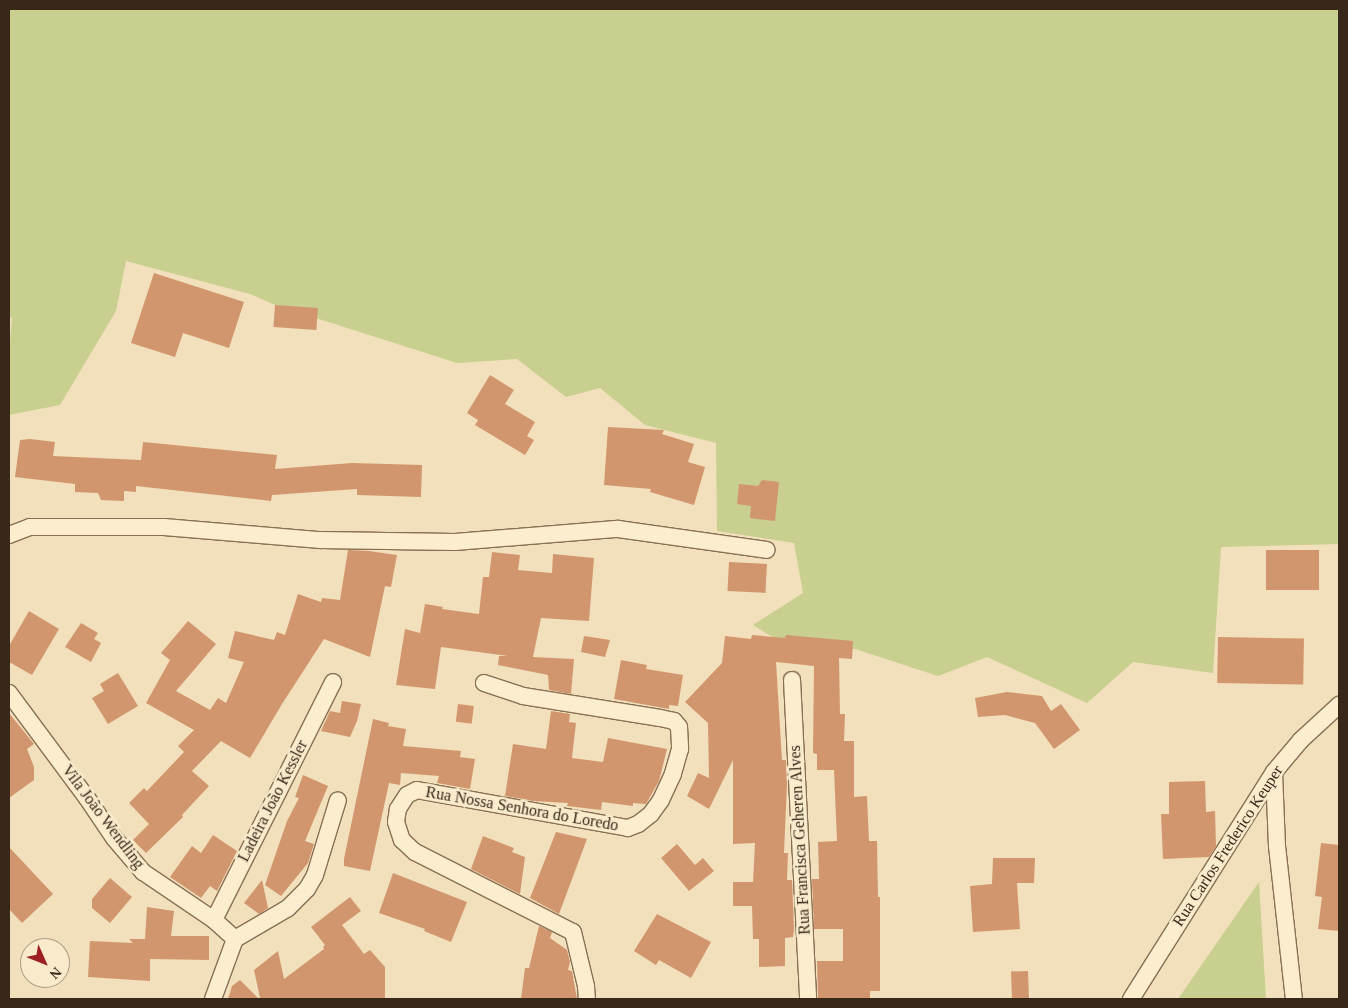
<!DOCTYPE html>
<meta charset="utf-8">
<style>
body{margin:0}
#map{position:relative;width:1348px;height:1008px;overflow:hidden;background:#f1e0bb;font-family:"Times New Roman",serif}
div>[style]{position:absolute}
.green>*{inset:0;background:#c8cf8f}
.building>*{inset:0;background:#d2966e;transform-origin:0 0}
.roads{filter:drop-shadow(1px 0 #896f54) drop-shadow(-1px 0 #896f54) drop-shadow(0 1px #896f54) drop-shadow(0 -1px #896f54)}
.minor>*{height:16px;margin:-8px;padding:0 8px;transform-origin:8px;border-radius:8px;background:#fbedce}
span{translate:-50% -50%;white-space:nowrap;text-align:center;line-height:1.15;-webkit-text-stroke:5px #f8eacb;paint-order:stroke}
.street-label{font-size:16px;color:#37281a}
.frame{position:absolute;inset:0;border:10px solid #37281a;pointer-events:none}
.north{position:absolute;left:20px;top:938px;width:50px;height:50px;box-sizing:border-box;background:#f8eacb;border:1px solid #ab9c84;border-radius:50%;rotate:134deg;font-size:14px;font-weight:700;line-height:20px;text-align:center;color:#37281a}
.north::after{content:'';display:block;margin:auto;width:18px;height:22px;background:#9c1f22;clip-path:polygon(50% 0,100% 100%,50% 72%,0 100%)}
</style>
<div id="map">
<div class="green">
<div style="clip-path:polygon(9px 9px,1339px 9px,1339px 544px,1221px 547px,1213px 673px,1133px 662px,1087px 703px,987px 657px,938px 676px,855px 649px,779px 641px,753px 625px,803px 593px,794px 543px,717px 531px,716px 443px,645px 425px,600px 388px,566px 397px,517px 359px,457px 363px,275px 305px,250px 294px,126px 261px,116px 311px,60px 405px,9px 415px,9px 353px,12px 318px,9px 317px)"></div>
<div style="clip-path:polygon(1259px 882px,1266px 999px,1178px 999px)"></div>
</div>
<div class="building">
<div style="clip-path:polygon(154px 273px,244px 302px,229px 348px,183px 333px,175px 357px,131px 343px)"></div>
<div style="left:275px;top:305px;width:43px;height:22px;rotate:4deg"></div>
<div style="clip-path:polygon(490px 375px,514px 390px,505px 404px,535px 422px,527px 436px,534px 440px,525px 455px,475px 425px,478px 420px,467px 413px)"></div>
<div style="clip-path:polygon(608px 427px,664px 430px,662px 434px,694px 444px,688px 462px,705px 467px,694px 505px,650px 492px,651px 489px,604px 485px)"></div>
<div style="clip-path:polygon(30px 439px,55px 442px,53px 456px,141px 460px,143px 442px,277px 455px,275px 469px,352px 463px,422px 465px,421px 497px,357px 495px,357px 489px,272px 495px,271px 501px,136px 486px,136px 492px,124px 491px,124px 501px,101px 500px,98px 493px,75px 492px,75px 484px,15px 477px,20px 440px)"></div>
<div style="clip-path:polygon(762px 480px,779px 482px,775px 521px,750px 518px,751px 506px,737px 504px,739px 484px,758px 486px)"></div>
<div style="clip-path:polygon(348px 550px,369px 551px,397px 555px,391px 587px,385px 586px,370px 657px,324px 639px,282px 704px,250px 758px,221px 741px,192px 771px,209px 786px,182px 815px,183px 817px,146px 853px,133px 840px,149px 824px,129px 803px,144px 788px,147px 791px,184px 752px,178px 746px,194px 730px,146px 703px,170px 660px,161px 653px,188px 621px,216px 644px,176px 691px,210px 710px,218px 698px,226px 703px,244px 662px,228px 658px,235px 631px,274px 640px,277px 632px,285px 635px,298px 594px,321px 602px,322px 598px,340px 600px)"></div>
<div style="left:1266px;top:550px;width:53px;height:40px"></div>
<div style="clip-path:polygon(492px 552px,520px 555px,518px 570px,552px 573px,553px 554px,594px 558px,589px 621px,541px 618px,533px 657px,574px 659px,571px 694px,549px 690px,548px 675px,498px 665px,499px 656px,508px 656px,441px 647px,435px 689px,396px 685px,405px 629px,420px 633px,425px 604px,443px 607px,442px 609px,479px 614px,483px 577px,489px 577px)"></div>
<div style="left:729px;top:562px;width:38px;height:29px;rotate:3deg"></div>
<div style="clip-path:polygon(29px 611px,59px 629px,32px 675px,9px 662px,9px 646px)"></div>
<div style="clip-path:polygon(81px 623px,98px 633px,94px 639px,101px 643px,91px 662px,65px 647px)"></div>
<div style="clip-path:polygon(752px 635px,785px 638px,786px 635px,853px 641px,852px 659px,839px 658px,840px 714px,845px 714px,844px 741px,854px 741px,854px 797px,867px 796px,869px 841px,877px 841px,878px 897px,880px 897px,880px 991px,870px 991px,870px 999px,818px 999px,817px 961px,843px 961px,843px 929px,814px 929px,812px 879px,819px 879px,818px 842px,837px 841px,834px 770px,817px 770px,817px 754px,813px 753px,814px 666px,776px 662px,782px 760px,786px 760px,787px 784px,784px 853px,788px 853px,787px 880px,792px 880px,794px 929px,793px 937px,785px 938px,785px 966px,759px 967px,759px 939px,753px 939px,752px 906px,733px 906px,733px 882px,753px 882px,755px 843px,733px 844px,733px 760px,709px 809px,687px 796px,698px 773px,709px 778px,708px 723px,685px 702px,722px 663px,725px 636px,751px 639px)"></div>
<div style="clip-path:polygon(584px 636px,610px 640px,605px 657px,581px 652px)"></div>
<div style="left:1218px;top:637px;width:86px;height:46px;rotate:1deg"></div>
<div style="clip-path:polygon(621px 660px,647px 665px,646px 669px,683px 675px,678px 706px,669px 705px,669px 709px,614px 699px)"></div>
<div style="clip-path:polygon(118px 673px,138px 706px,108px 724px,92px 698px,104px 691px,100px 684px)"></div>
<div style="clip-path:polygon(1007px 692px,1042px 696px,1051px 711px,1061px 704px,1080px 730px,1054px 749px,1035px 723px,1005px 715px,978px 717px,975px 698px)"></div>
<div style="clip-path:polygon(342px 701px,361px 704px,357px 721px,350px 737px,321px 731px,330px 711px,340px 713px)"></div>
<div style="left:458px;top:704px;width:16px;height:18px;rotate:7deg"></div>
<div style="clip-path:polygon(551px 711px,570px 714px,569px 722px,576px 723px,572px 758px,603px 762px,608px 738px,667px 749px,659px 781px,646px 804px,633px 803px,633px 806px,602px 802px,601px 810px,567px 806px,568px 803px,533px 801px,505px 796px,513px 744px,546px 749px)"></div>
<div style="clip-path:polygon(9px 713px,34px 744px,27px 749px,34px 767px,34px 780px,9px 798px)"></div>
<div style="clip-path:polygon(373px 719px,389px 723px,388px 726px,406px 729px,403px 746px,461px 751px,460px 757px,475px 759px,470px 789px,437px 783px,439px 776px,401px 773px,400px 785px,389px 783px,370px 871px,344px 866px,344px 859px)"></div>
<div style="clip-path:polygon(303px 775px,328px 786px,305px 841px,314px 844px,308px 863px,281px 896px,265px 885px,287px 821px,299px 798px,295px 797px)"></div>
<div style="clip-path:polygon(1205px 781px,1206px 812px,1215px 811px,1216px 846px,1209px 857px,1163px 859px,1161px 814px,1169px 814px,1169px 782px)"></div>
<div style="clip-path:polygon(556px 832px,587px 839px,559px 914px,530px 898px)"></div>
<div style="clip-path:polygon(213px 835px,237px 851px,217px 891px,210px 886px,201px 898px,170px 877px,192px 846px,201px 853px)"></div>
<div style="clip-path:polygon(483px 836px,514px 848px,512px 852px,525px 857px,520px 894px,471px 869px)"></div>
<div style="clip-path:polygon(1321px 843px,1339px 845px,1339px 931px,1318px 929px,1322px 897px,1315px 896px)"></div>
<div style="clip-path:polygon(677px 844px,695px 865px,703px 858px,714px 871px,689px 891px,661px 858px)"></div>
<div style="clip-path:polygon(9px 847px,53px 894px,22px 923px,9px 909px)"></div>
<div style="clip-path:polygon(993px 858px,1035px 858px,1034px 883px,1017px 883px,1020px 929px,973px 932px,970px 886px,992px 884px)"></div>
<div style="clip-path:polygon(393px 873px,467px 902px,451px 942px,424px 931px,425px 929px,379px 913px)"></div>
<div style="clip-path:polygon(110px 878px,132px 897px,110px 923px,92px 908px,92px 899px)"></div>
<div style="clip-path:polygon(262px 880px,268px 908px,259px 914px,244px 903px)"></div>
<div style="clip-path:polygon(350px 897px,361px 911px,342px 925px,364px 954px,370px 950px,385px 967px,385px 999px,228px 999px,232px 986px,240px 980px,259px 999px,260px 998px,254px 970px,278px 951px,284px 979px,324px 949px,323px 947px,325px 945px,311px 927px)"></div>
<div style="clip-path:polygon(147px 907px,174px 911px,171px 936px,209px 936px,209px 960px,150px 959px,150px 981px,88px 977px,90px 941px,133px 943px,129px 939px,145px 939px)"></div>
<div style="clip-path:polygon(657px 914px,711px 942px,691px 978px,659px 960px,656px 965px,634px 951px)"></div>
<div style="clip-path:polygon(539px 926px,552px 932px,550px 938px,567px 950px,570px 962px,568px 970px,572px 971px,577px 999px,521px 999px,525px 968px,529px 968px)"></div>
<div style="left:1028px;top:971px;width:28px;height:17px;rotate:88deg"></div>
</div>
<div class="roads">
<div class="minor">
<div style="left:9px;top:535px;width:22px;rotate:-21deg"></div>
<div style="left:30px;top:527px;width:134px"></div>
<div style="left:164px;top:527px;width:157px;rotate:4.8deg"></div>
<div style="left:320px;top:540px;width:135px;rotate:0.8deg"></div>
<div style="left:455px;top:542px;width:164px;rotate:-4.6deg"></div>
<div style="left:618px;top:529px;width:150px;rotate:8deg"></div>
<div style="left:792px;top:680px;width:319px;rotate:87.1deg"></div>
<div style="left:484px;top:683px;width:41px;rotate:18.4deg"></div>
<div style="left:523px;top:696px;width:139px;rotate:9.1deg"></div>
<div style="left:660px;top:718px;width:14px;rotate:12deg"></div>
<div style="left:674px;top:721px;width:8px;rotate:50deg"></div>
<div style="left:679px;top:727px;width:22px;rotate:87deg"></div>
<div style="left:680px;top:749px;width:26px;rotate:106deg"></div>
<div style="left:673px;top:774px;width:29px;rotate:115deg"></div>
<div style="left:661px;top:800px;width:17px;rotate:126deg"></div>
<div style="left:651px;top:814px;width:16px;rotate:142deg"></div>
<div style="left:638px;top:824px;width:11px;rotate:158deg"></div>
<div style="left:628px;top:828px;width:214px;rotate:-169.8deg"></div>
<div style="left:417px;top:790px;width:11px;rotate:153deg"></div>
<div style="left:407px;top:795px;width:17px;rotate:123deg"></div>
<div style="left:398px;top:809px;width:13px;rotate:99deg"></div>
<div style="left:396px;top:822px;width:19px;rotate:72deg"></div>
<div style="left:402px;top:840px;width:18px;rotate:43deg"></div>
<div style="left:415px;top:852px;width:177px;rotate:26.9deg"></div>
<div style="left:573px;top:932px;width:56px;rotate:76.5deg"></div>
<div style="left:586px;top:986px;width:13px;rotate:86deg"></div>
<div style="left:9px;top:693px;width:131px;rotate:53.4deg"></div>
<div style="left:87px;top:798px;width:48px;rotate:56deg"></div>
<div style="left:114px;top:838px;width:45px;rotate:49.5deg"></div>
<div style="left:143px;top:872px;width:86px;rotate:34.1deg"></div>
<div style="left:214px;top:920px;width:28px;rotate:42deg"></div>
<div style="left:235px;top:939px;width:64px;rotate:110.1deg"></div>
<div style="left:1274px;top:772px;width:74px;rotate:87.7deg"></div>
<div style="left:1277px;top:846px;width:154px;rotate:83.7deg"></div>
<div style="left:214px;top:920px;width:266px;rotate:-63.4deg"></div>
<div style="left:235px;top:939px;width:61px;rotate:-30.3deg"></div>
<div style="left:288px;top:908px;width:27px;rotate:-45deg"></div>
<div style="left:307px;top:889px;width:16px;rotate:-60deg"></div>
<div style="left:315px;top:875px;width:78px;rotate:-73deg"></div>
<div style="left:1131px;top:999px;width:268px;rotate:-57.8deg"></div>
<div style="left:1274px;top:772px;width:42px;rotate:-49.8deg"></div>
<div style="left:1301px;top:740px;width:52px;rotate:-42.6deg"></div>
</div>
</div>
<div class="street-label">
<span style="left:273px;top:801px;rotate:-63deg">Ladeira João Kessler</span>
<span style="left:522px;top:809px;rotate:10deg">Rua Nossa Senhora do Loredo</span>
<span style="left:103px;top:817px;rotate:53deg">Vila João Wendling</span>
<span style="left:800px;top:840px;rotate:-93deg">Rua Francisca Geheren Alves</span>
<span style="left:1228px;top:846px;rotate:-57deg">Rua Carlos Frederico Keuper</span>
</div>
<div class="frame"></div>
<div class="north">N</div>
</div>
